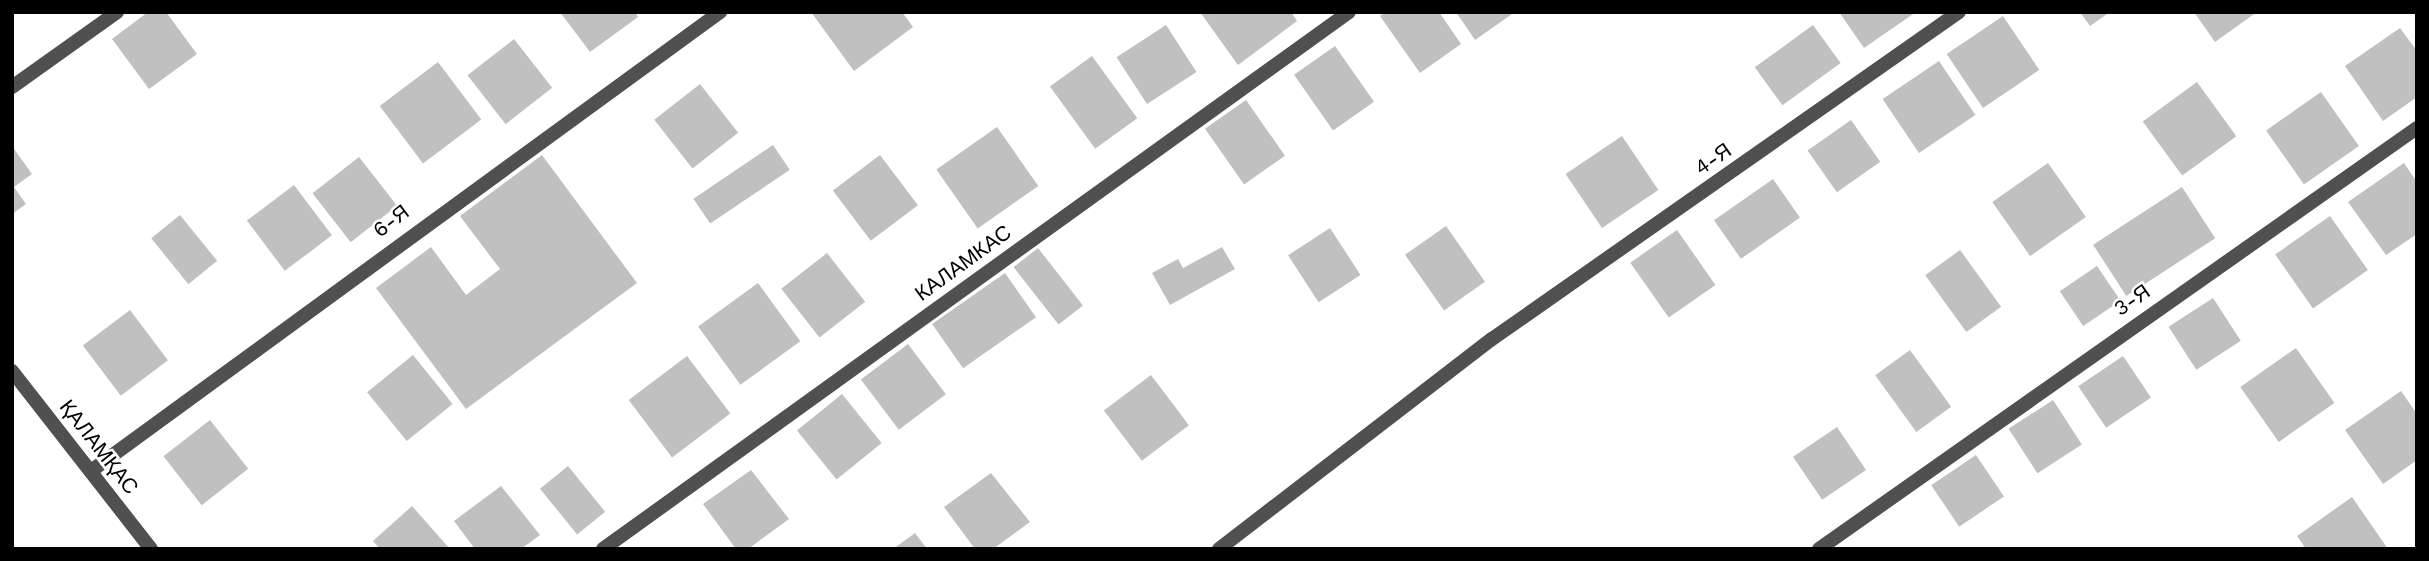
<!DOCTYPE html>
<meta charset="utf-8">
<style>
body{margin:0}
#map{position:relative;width:2429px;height:561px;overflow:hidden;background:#fff;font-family:"Work Sans",sans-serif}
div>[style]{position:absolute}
.building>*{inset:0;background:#c0c0c0;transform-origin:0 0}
.street>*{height:14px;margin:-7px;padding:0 7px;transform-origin:7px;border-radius:7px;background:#505050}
span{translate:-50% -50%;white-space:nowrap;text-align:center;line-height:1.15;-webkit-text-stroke:5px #fff;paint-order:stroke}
.street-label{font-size:21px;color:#000}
.frame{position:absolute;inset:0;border:14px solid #000;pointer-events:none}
</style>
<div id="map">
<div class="building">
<div style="clip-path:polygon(148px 12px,166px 12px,197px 54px,149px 89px,112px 39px)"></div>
<div style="clip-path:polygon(560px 12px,635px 12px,638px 17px,590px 52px)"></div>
<div style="clip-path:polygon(811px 12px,902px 12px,913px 27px,854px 71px)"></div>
<div style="clip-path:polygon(1200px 12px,1291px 12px,1297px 21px,1238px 65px)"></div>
<div style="clip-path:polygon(1385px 12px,1439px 12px,1461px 44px,1420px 73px,1380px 16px)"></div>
<div style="clip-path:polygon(1456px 12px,1515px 12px,1475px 40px)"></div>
<div style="clip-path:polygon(1839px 12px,1916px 12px,1864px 48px)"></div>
<div style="clip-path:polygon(2080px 12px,2110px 12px,2090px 26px)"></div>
<div style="clip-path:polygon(2194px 12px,2257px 12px,2215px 42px)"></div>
<div style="left:2003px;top:16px;width:65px;height:68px;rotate:56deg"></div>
<div style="left:1166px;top:25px;width:56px;height:59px;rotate:57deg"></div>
<div style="left:1813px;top:25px;width:47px;height:72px;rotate:54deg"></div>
<div style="clip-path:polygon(2400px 28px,2417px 51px,2417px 97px,2383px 121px,2345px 66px)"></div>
<div style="left:514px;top:39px;width:62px;height:59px;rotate:52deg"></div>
<div style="left:1335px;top:46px;width:68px;height:50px;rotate:55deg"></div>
<div style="left:1092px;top:56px;width:77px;height:52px;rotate:54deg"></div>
<div style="left:1939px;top:61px;width:65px;height:68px;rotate:56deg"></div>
<div style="left:438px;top:62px;width:72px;height:73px;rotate:53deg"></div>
<div style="left:2197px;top:82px;width:67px;height:67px;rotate:54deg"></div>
<div style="left:700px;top:84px;width:62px;height:58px;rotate:52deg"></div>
<div style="left:2321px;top:92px;width:66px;height:67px;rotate:55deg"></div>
<div style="left:1246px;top:100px;width:68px;height:50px;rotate:55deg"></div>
<div style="left:1851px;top:120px;width:51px;height:53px;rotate:55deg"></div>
<div style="left:997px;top:127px;width:72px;height:74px;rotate:55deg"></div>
<div style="left:1622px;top:136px;width:65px;height:68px;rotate:56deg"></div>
<div style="left:773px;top:145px;width:30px;height:96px;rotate:56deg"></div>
<div style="clip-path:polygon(12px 146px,32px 174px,14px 187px,26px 204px,12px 214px)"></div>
<div style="clip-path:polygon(542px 155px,637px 283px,466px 409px,376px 288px,431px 247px,466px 295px,500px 269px,460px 216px)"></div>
<div style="left:880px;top:155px;width:63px;height:59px;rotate:53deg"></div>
<div style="left:359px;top:157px;width:62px;height:59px;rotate:52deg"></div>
<div style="left:2048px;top:163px;width:66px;height:68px;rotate:55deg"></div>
<div style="clip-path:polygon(2404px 163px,2417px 182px,2417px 234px,2386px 255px,2348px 202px)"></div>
<div style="left:1773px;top:179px;width:47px;height:72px;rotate:55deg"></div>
<div style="left:294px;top:185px;width:63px;height:59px;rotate:53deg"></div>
<div style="left:2182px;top:187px;width:61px;height:106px;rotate:57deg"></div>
<div style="left:180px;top:215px;width:59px;height:37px;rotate:51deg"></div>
<div style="left:2330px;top:216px;width:66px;height:67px;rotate:55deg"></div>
<div style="left:1446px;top:226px;width:68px;height:50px;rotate:55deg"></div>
<div style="left:1330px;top:228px;width:56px;height:50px;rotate:57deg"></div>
<div style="left:1677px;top:230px;width:67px;height:57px;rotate:55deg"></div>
<div style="clip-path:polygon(1222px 247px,1235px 269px,1170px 305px,1152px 273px,1178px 259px,1183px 268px)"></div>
<div style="left:1038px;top:248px;width:73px;height:31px;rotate:52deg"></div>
<div style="left:1960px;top:250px;width:70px;height:43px;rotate:54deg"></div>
<div style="left:827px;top:253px;width:62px;height:58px;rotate:52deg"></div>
<div style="left:2097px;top:266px;width:42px;height:45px;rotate:56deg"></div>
<div style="left:1005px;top:273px;width:54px;height:89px;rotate:55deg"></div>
<div style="left:758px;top:283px;width:72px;height:74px;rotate:54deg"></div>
<div style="left:2213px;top:298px;width:51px;height:53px;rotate:57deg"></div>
<div style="left:130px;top:310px;width:63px;height:59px;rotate:53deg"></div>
<div style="left:908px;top:344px;width:63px;height:59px;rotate:53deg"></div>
<div style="left:2296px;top:348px;width:67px;height:68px;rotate:55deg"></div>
<div style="left:1910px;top:350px;width:70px;height:43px;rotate:54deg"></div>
<div style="left:413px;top:355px;width:63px;height:59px;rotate:51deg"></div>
<div style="left:687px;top:356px;width:72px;height:73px;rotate:53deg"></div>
<div style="left:2123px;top:356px;width:50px;height:54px;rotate:56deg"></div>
<div style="left:1151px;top:375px;width:63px;height:59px;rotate:53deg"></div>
<div style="clip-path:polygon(2401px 391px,2417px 414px,2417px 460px,2383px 484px,2345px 430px)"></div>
<div style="left:842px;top:394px;width:63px;height:58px;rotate:51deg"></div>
<div style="left:2053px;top:400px;width:53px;height:53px;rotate:57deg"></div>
<div style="left:210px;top:420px;width:62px;height:59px;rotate:52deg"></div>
<div style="left:1837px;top:427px;width:52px;height:53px;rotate:56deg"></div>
<div style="left:1976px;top:455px;width:50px;height:54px;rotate:56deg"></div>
<div style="left:568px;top:466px;width:59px;height:36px;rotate:51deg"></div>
<div style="clip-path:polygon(751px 470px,789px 519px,748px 549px,736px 549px,703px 504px)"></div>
<div style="clip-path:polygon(991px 473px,1030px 522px,993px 549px,975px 549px,944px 507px)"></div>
<div style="clip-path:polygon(501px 486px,540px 535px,521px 549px,475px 549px,454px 521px)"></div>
<div style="clip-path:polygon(2352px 497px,2388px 549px,2306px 549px,2297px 536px)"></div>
<div style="clip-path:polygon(412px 506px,450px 549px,380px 549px,373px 541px)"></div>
<div style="clip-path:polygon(915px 533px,927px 549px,893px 549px)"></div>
</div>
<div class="street">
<div style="left:12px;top:87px;width:129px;rotate:-35.5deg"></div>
<div style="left:12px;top:371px;width:226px;rotate:52deg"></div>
<div style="left:91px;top:471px;width:779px;rotate:-36.12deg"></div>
<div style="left:603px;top:549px;width:919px;rotate:-35.75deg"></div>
<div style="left:1219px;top:549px;width:344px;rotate:-37.6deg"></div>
<div style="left:1492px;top:339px;width:570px;rotate:-35deg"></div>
<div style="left:1819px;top:549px;width:731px;rotate:-35.15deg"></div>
</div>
<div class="street-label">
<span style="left:1713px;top:159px;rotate:-35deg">4-Я</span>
<span style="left:391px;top:221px;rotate:-37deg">6-Я</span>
<span style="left:963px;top:263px;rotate:-36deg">КАЛАМКАС</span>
<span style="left:2132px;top:300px;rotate:-35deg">3-Я</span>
<span style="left:99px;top:447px;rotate:52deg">ҚАЛАМҚАС</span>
</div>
<div class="frame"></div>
</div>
